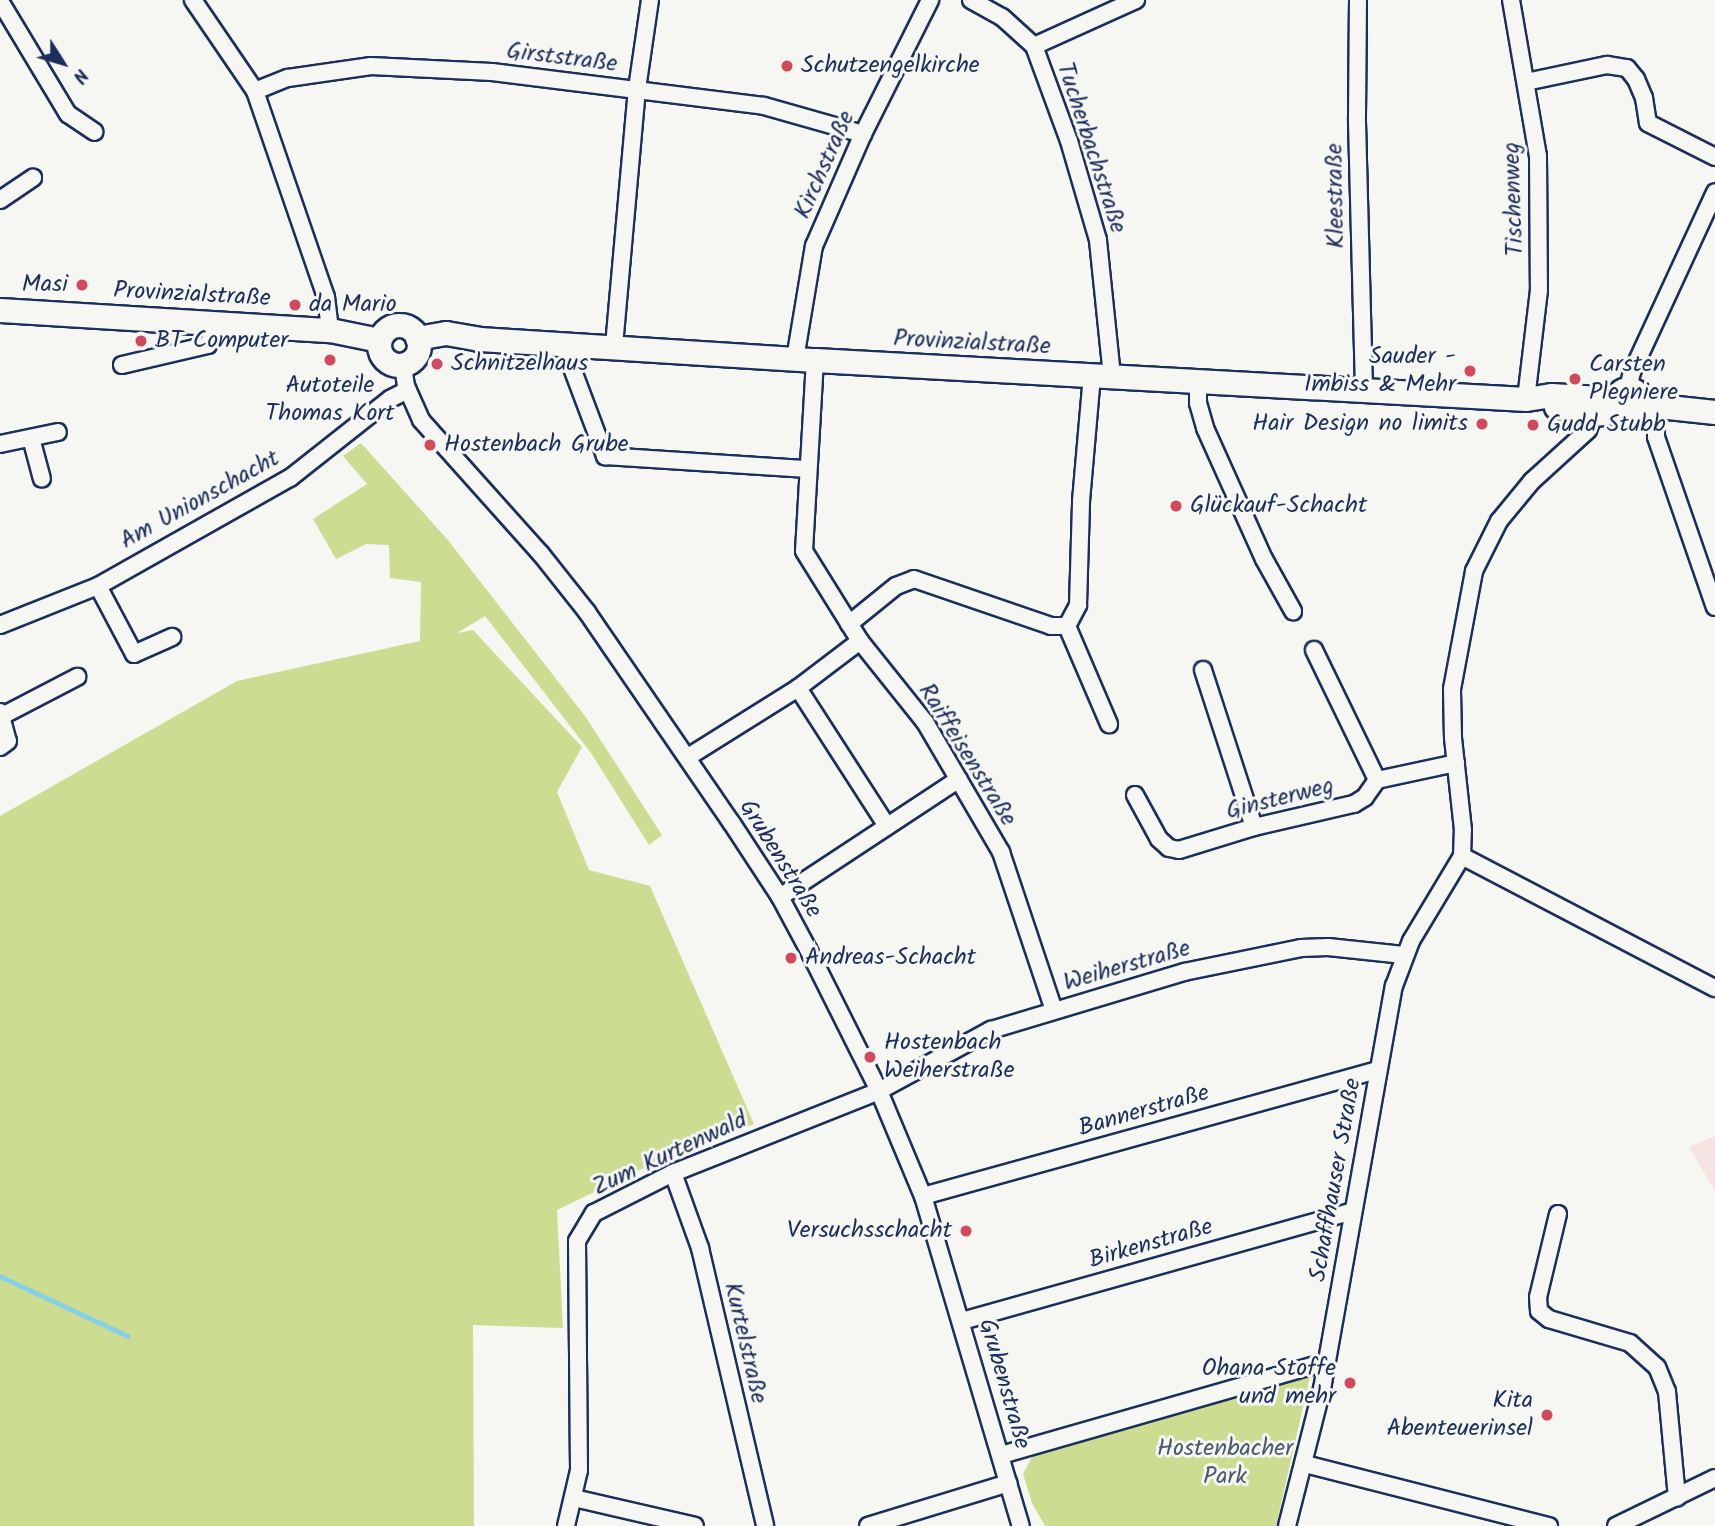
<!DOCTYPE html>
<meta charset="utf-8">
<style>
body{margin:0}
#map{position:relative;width:1715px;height:1526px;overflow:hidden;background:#f6f6f2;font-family:Kalam,sans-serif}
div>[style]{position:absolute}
.built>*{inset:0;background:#f6e4e0}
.green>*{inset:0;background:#ccdc91}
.stream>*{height:4.5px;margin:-2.25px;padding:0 2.25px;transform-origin:2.25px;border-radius:2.25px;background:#87d1e8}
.roads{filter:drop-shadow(2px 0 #1b2f5e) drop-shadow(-2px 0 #1b2f5e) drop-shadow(0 2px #1b2f5e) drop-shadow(0 -2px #1b2f5e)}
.street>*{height:16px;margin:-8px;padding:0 8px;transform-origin:8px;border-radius:8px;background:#f6f6f2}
.secondary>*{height:23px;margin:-11.5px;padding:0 11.5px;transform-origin:11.5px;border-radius:11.5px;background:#f6f6f2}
.secondary>.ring{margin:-11.5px;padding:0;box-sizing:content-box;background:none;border:23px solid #f6f6f2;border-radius:50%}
.dots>*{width:19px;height:19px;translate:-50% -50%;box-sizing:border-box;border:4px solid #f6f6f2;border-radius:50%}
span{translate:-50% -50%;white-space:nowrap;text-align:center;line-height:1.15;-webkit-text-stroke:6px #f6f6f2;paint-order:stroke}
.street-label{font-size:24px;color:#1b2f5e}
.poi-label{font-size:24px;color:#1b2f5e}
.left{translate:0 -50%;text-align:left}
.right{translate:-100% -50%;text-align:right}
.park-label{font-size:24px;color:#475a6b}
.north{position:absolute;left:28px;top:28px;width:70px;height:70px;-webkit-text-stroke:5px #f6f6f2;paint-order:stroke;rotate:127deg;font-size:19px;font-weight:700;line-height:28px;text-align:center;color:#1b2f5e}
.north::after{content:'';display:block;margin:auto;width:24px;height:32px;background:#1b2f5e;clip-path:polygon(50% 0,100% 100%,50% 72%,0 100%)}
</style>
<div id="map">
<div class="built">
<div style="clip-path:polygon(1715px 1136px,1715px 1191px,1689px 1147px)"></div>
</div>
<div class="green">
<div style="clip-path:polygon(361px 443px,447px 539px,585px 716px,662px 835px,649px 845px,591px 753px,485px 616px,457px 633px,473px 630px,582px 747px,557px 792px,589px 870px,650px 886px,754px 1124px,646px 1167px,557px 1210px,563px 1328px,473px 1325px,474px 1526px,0 1526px,0 816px,237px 681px,420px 641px,421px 582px,390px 578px,389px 545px,366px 544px,336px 559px,313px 519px,367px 484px,343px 456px)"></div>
<div style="clip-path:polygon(1311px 1372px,1276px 1526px,1045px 1526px,1032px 1503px,1023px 1474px,1033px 1455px)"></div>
</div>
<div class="stream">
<div style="left:0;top:1276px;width:141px;rotate:25.1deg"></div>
</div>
<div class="roads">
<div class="street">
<div style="left:193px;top:0;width:110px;rotate:55.7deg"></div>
<div style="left:255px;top:91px;width:218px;rotate:71deg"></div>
<div style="left:326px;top:297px;width:33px;rotate:83deg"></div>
<div style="left:971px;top:0;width:35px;rotate:29deg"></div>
<div style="left:1002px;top:17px;width:43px;rotate:42.2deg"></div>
<div style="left:1358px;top:0;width:122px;rotate:90.5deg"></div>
<div style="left:1357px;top:122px;width:269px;rotate:88.5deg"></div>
<div style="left:1511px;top:0;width:158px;rotate:80.2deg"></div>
<div style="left:1538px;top:156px;width:134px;rotate:89.6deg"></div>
<div style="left:1539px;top:290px;width:110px;rotate:96.8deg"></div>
<div style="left:0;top:1px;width:132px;rotate:59deg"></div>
<div style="left:68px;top:114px;width:32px;rotate:34deg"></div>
<div style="left:1526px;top:82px;width:83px;rotate:-11.9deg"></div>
<div style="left:1607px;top:65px;width:20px;rotate:9deg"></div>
<div style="left:1627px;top:68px;width:14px;rotate:51deg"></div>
<div style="left:1636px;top:79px;width:21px;rotate:67deg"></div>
<div style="left:1644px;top:98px;width:25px;rotate:81deg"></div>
<div style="left:1648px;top:123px;width:75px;rotate:26.9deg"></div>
<div style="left:255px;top:91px;width:35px;rotate:-22deg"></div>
<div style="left:288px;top:78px;width:84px;rotate:-8.2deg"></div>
<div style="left:371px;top:66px;width:121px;rotate:2.8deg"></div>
<div style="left:492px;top:72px;width:274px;rotate:7.1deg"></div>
<div style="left:764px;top:106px;width:103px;rotate:15.8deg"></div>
<div style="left:0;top:200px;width:40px;rotate:-34deg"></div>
<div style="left:572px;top:343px;width:17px;rotate:100deg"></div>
<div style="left:569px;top:360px;width:103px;rotate:69.4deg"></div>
<div style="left:605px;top:456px;width:203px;rotate:3.7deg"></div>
<div style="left:614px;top:346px;width:258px;rotate:-84.9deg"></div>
<div style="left:637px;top:89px;width:90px;rotate:-81.7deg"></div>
<div style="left:795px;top:359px;width:115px;rotate:-80.5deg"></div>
<div style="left:814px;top:246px;width:122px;rotate:-66.4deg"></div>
<div style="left:863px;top:134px;width:150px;rotate:-63.4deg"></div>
<div style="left:815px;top:360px;width:191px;rotate:93.3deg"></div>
<div style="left:804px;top:551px;width:106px;rotate:58.1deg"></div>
<div style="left:860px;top:641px;width:104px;rotate:51.3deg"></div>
<div style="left:925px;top:722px;width:151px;rotate:59.7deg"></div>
<div style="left:1001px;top:852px;width:167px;rotate:71.5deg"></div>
<div style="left:122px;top:365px;width:88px;rotate:-13.1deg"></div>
<div style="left:208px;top:345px;width:24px;rotate:-68deg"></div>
<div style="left:403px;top:365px;width:21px;rotate:82deg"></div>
<div style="left:406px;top:386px;width:37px;rotate:66deg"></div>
<div style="left:421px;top:420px;width:180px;rotate:48.2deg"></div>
<div style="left:541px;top:554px;width:74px;rotate:51.6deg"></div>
<div style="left:587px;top:612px;width:255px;rotate:55.6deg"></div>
<div style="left:731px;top:822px;width:90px;rotate:56.8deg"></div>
<div style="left:780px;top:897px;width:61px;rotate:61.8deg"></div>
<div style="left:809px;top:951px;width:157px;rotate:63.4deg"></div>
<div style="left:879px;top:1091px;width:114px;rotate:67.3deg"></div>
<div style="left:923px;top:1196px;width:344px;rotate:73.5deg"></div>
<div style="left:1112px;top:376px;width:137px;rotate:-95.9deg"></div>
<div style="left:1098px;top:240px;width:103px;rotate:-106.3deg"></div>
<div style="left:1069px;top:141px;width:101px;rotate:-110.2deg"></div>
<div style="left:1034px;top:46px;width:112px;rotate:-24.3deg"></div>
<div style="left:1198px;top:380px;width:23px;rotate:90deg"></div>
<div style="left:1198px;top:403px;width:26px;rotate:74deg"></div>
<div style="left:1205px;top:428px;width:144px;rotate:65.8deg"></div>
<div style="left:1264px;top:559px;width:60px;rotate:60.9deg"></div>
<div style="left:1628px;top:388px;width:16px;rotate:-76deg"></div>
<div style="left:1632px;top:372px;width:198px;rotate:-65.2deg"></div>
<div style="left:1656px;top:408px;width:29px;rotate:90deg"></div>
<div style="left:1656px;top:437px;width:180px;rotate:70.9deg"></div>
<div style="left:31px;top:438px;width:42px;rotate:75deg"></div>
<div style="left:0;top:444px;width:59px;rotate:-11.7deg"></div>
<div style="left:98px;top:586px;width:77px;rotate:62.1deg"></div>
<div style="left:134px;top:654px;width:42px;rotate:-24.1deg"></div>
<div style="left:849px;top:624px;width:60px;rotate:-39deg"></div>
<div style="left:896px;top:586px;width:19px;rotate:-21deg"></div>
<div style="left:914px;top:579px;width:145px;rotate:18.9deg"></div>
<div style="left:1051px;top:626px;width:16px"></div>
<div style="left:1067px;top:626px;width:24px;rotate:-62deg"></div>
<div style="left:1078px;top:605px;width:104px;rotate:-88.3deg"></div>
<div style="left:1081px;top:501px;width:125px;rotate:-85deg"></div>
<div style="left:0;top:625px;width:105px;rotate:-21.7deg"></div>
<div style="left:98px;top:586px;width:220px;rotate:-29.4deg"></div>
<div style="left:290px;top:478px;width:127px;rotate:-38.3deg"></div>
<div style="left:390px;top:399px;width:20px;rotate:-27deg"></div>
<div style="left:1067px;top:626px;width:107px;rotate:66.8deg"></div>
<div style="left:1314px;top:650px;width:144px;rotate:64.1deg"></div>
<div style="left:1203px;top:670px;width:165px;rotate:72deg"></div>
<div style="left:798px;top:688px;width:164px;rotate:57.2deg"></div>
<div style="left:0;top:712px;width:30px;rotate:75deg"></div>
<div style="left:8px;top:741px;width:10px;rotate:143deg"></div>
<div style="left:2px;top:716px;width:85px;rotate:-27.5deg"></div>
<div style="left:688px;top:757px;width:130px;rotate:-32.1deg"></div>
<div style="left:798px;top:688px;width:78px;rotate:-37.2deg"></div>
<div style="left:1135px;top:795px;width:50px;rotate:61.4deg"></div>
<div style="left:1159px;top:839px;width:13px;rotate:42deg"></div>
<div style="left:1169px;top:848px;width:10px;rotate:11deg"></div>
<div style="left:1179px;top:850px;width:78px;rotate:-17deg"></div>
<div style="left:1254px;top:827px;width:103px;rotate:-13deg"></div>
<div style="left:1354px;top:804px;width:13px;rotate:-32deg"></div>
<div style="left:1365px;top:797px;width:21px;rotate:-55deg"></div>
<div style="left:1377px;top:780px;width:81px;rotate:-12.1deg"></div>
<div style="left:1462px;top:856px;width:285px;rotate:27.6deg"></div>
<div style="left:780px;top:897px;width:214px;rotate:-33.4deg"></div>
<div style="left:673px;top:1173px;width:80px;rotate:70.2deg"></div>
<div style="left:700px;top:1248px;width:285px;rotate:76.8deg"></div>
<div style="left:923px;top:1196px;width:472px;rotate:-15.5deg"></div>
<div style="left:1558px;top:1214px;width:85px;rotate:103.5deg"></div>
<div style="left:1538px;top:1297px;width:14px;rotate:86deg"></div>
<div style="left:1539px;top:1311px;width:13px;rotate:39deg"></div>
<div style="left:1549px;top:1319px;width:84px;rotate:16.5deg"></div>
<div style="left:1630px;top:1343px;width:36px;rotate:42deg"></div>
<div style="left:1657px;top:1367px;width:27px;rotate:68deg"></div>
<div style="left:1667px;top:1392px;width:106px;rotate:84.6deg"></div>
<div style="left:962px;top:1321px;width:406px;rotate:-15.7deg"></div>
<div style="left:1001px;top:1455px;width:338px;rotate:-16deg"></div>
<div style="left:1305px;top:1464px;width:252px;rotate:14.3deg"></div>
<div style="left:574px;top:1498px;width:124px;rotate:13deg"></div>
<div style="left:566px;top:1526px;width:57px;rotate:-76.9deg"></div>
<div style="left:579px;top:1470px;width:229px;rotate:-90.5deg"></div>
<div style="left:577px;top:1241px;width:33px;rotate:-59deg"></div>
<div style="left:594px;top:1213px;width:89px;rotate:-26.9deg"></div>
<div style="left:673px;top:1173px;width:222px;rotate:-21.7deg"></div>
<div style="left:879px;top:1091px;width:128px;rotate:-28.6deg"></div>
<div style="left:991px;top:1030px;width:202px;rotate:-16.7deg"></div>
<div style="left:1184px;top:972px;width:119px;rotate:-11.6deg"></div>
<div style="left:1301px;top:948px;width:27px;rotate:-2deg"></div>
<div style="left:1328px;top:947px;width:76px;rotate:6deg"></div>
<div style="left:868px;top:1526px;width:147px;rotate:-17deg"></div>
<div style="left:1287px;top:1526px;width:141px;rotate:-75.7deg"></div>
<div style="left:1322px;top:1389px;width:409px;rotate:-79.9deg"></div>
<div style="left:1394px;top:986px;width:48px;rotate:-69.3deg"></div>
<div style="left:1411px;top:941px;width:99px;rotate:-59deg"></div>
<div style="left:1462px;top:856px;width:26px;rotate:-88deg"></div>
<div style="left:1463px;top:830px;width:93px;rotate:-96.2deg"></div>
<div style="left:1453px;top:738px;width:49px;rotate:-91.2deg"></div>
<div style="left:1452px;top:689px;width:120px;rotate:-79.4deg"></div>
<div style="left:1474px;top:571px;width:56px;rotate:-63.4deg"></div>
<div style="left:1499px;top:521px;width:52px;rotate:-50.5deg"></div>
<div style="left:1532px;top:481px;width:76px;rotate:-42.3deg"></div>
<div style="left:1588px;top:430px;width:17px;rotate:-69deg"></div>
<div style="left:1616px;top:1526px;width:110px;rotate:-25.9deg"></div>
</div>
<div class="secondary">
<div style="left:0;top:310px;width:331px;rotate:3.5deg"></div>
<div style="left:330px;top:330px;width:50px;rotate:11.5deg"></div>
<div class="ring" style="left:379px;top:325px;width:17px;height:17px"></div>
<div style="left:417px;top:338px;width:29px;rotate:-10deg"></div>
<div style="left:446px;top:333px;width:34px;rotate:10deg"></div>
<div style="left:479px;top:339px;width:337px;rotate:3.6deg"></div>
<div style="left:815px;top:360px;width:712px;rotate:3.14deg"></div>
<div style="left:1526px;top:399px;width:25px;rotate:-9deg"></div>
<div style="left:1551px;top:395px;width:65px;rotate:3.5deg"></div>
<div class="ring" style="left:1616px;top:389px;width:1px;height:1px"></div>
<div style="left:1640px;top:404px;width:75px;rotate:6.1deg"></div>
<div style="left:1556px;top:407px;width:39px;rotate:10deg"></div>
<div style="left:1594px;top:414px;width:27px;rotate:-6deg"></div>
</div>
</div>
<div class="dots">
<div style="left:787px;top:66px;background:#d1495b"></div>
<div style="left:82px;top:285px;background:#d1495b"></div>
<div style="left:295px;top:305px;background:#d1495b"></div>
<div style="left:141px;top:341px;background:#d1495b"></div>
<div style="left:330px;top:360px;background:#d1495b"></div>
<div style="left:437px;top:364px;background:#d1495b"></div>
<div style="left:1470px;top:371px;background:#d1495b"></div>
<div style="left:1575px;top:379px;background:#d1495b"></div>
<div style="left:1482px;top:424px;background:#d1495b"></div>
<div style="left:1533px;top:425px;background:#d1495b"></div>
<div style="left:430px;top:445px;background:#d1495b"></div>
<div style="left:1176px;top:506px;background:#d1495b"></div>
<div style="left:791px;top:958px;background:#d1495b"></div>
<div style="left:870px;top:1057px;background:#d1495b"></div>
<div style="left:966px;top:1231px;background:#d1495b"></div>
<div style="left:1350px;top:1383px;background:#d1495b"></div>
<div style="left:1547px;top:1415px;background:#d1495b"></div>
</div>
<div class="street-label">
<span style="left:562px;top:58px;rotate:7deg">Girststraße</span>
<span style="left:1091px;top:148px;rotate:72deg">Tucherbachstraße</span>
<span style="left:825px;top:165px;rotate:-66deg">Kirchstraße</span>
<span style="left:1336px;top:196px;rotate:-91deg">Kleestraße</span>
<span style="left:1514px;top:199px;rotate:-92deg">Tischenweg</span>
<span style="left:192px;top:295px;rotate:3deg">Provinzialstraße</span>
<span style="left:972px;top:343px;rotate:3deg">Provinzialstraße</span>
<span style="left:200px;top:500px;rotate:-29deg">Am Unionschacht</span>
<span style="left:967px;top:755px;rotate:58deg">Raiffeisenstraße</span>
<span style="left:1280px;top:799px;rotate:-14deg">Ginsterweg</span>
<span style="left:780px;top:859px;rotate:58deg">Grubenstraße</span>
<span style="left:1127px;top:966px;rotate:-16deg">Weiherstraße</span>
<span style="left:1144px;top:1111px;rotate:-16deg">Bannerstraße</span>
<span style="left:670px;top:1154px;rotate:-25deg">Zum Kurtenwald</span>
<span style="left:1336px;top:1180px;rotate:-80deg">Schaffhauser Straße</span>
<span style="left:1151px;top:1244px;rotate:-16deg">Birkenstraße</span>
<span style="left:745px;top:1343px;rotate:77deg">Kurtelstraße</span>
<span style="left:1004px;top:1384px;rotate:74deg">Grubenstraße</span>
</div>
<div class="poi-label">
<span class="left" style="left:801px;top:66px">Schutzengelkirche</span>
<span class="right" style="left:68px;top:285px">Masi</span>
<span class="left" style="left:309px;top:305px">da Mario</span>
<span class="left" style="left:155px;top:341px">BT Computer</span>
<span class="right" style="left:1456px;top:371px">Sauder -<br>Imbiss &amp; Mehr</span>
<span class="left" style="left:451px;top:364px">Schnitzelhaus</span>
<span class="left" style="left:1589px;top:379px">Carsten<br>Plegniere</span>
<span style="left:330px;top:400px">Autoteile<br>Thomas Kort</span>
<span class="right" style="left:1468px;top:424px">Hair Design no limits</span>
<span class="left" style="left:1547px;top:425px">Gudd Stubb</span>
<span class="left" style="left:444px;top:445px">Hostenbach Grube</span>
<span class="left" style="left:1190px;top:506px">Glückauf-Schacht</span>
<span class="left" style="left:805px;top:958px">Andreas-Schacht</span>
<span class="left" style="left:884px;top:1057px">Hostenbach<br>Weiherstraße</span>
<span class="right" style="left:952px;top:1231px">Versuchsschacht</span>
<span class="right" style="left:1336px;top:1383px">Ohana Stoffe<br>und mehr</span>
<span class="right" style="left:1533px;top:1415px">Kita<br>Abenteuerinsel</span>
</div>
<div class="park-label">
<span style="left:1225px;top:1463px">Hostenbacher<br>Park</span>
</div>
<div class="north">N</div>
</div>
